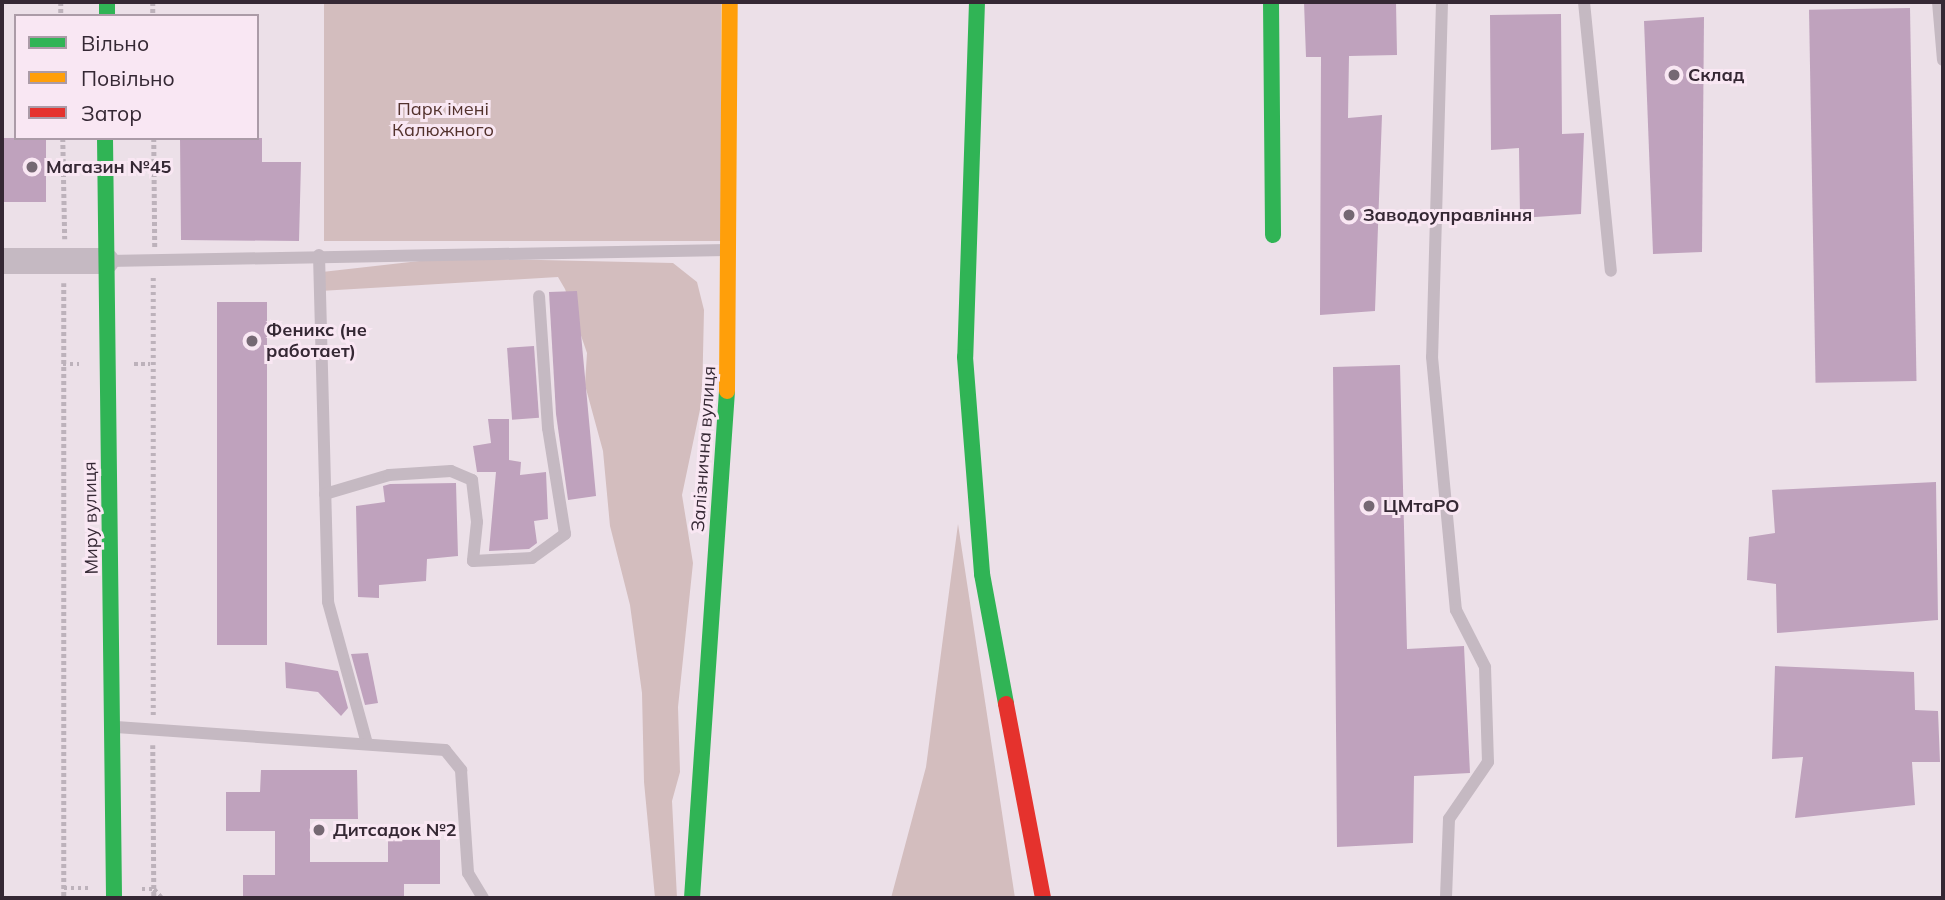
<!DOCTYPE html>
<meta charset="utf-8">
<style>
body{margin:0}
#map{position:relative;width:1945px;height:900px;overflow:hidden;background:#ece0e8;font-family:Mulish,sans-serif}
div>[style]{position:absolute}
.green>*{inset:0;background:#d3bdbe;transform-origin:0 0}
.building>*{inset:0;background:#bfa2bd;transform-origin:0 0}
.path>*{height:4.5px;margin-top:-2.25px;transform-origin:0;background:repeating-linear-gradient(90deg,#bdb2bb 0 3.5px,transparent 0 7px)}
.lane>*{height:12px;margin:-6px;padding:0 6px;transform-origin:6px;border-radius:6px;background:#c5b9c2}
.street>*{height:26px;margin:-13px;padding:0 13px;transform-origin:13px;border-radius:13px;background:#c5b9c2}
.fast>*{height:16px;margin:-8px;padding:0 8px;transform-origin:8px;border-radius:8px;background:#30b455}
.slow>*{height:16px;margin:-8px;padding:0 8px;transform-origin:8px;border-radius:8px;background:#ff9f0a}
.jam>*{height:16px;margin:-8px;padding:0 8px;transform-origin:8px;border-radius:8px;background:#e5322d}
.dots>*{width:19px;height:19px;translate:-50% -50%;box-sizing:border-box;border:4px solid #f9e7f3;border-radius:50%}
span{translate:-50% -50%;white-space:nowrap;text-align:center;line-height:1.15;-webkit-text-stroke:6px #f9e7f3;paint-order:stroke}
.poi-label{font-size:18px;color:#352834;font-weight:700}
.left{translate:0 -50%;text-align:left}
.park-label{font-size:18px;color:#53322d}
.street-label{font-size:18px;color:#352834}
.frame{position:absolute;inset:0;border:4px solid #352834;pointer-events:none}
.legend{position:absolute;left:14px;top:14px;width:245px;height:126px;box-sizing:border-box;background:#f9e7f3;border:2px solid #ab9ba7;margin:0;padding:9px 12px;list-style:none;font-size:21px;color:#352834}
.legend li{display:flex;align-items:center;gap:14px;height:35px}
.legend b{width:35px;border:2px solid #ab9ba7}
</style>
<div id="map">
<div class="green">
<div style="left:324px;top:2px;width:397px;height:239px"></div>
<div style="clip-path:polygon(446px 258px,673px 263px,697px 282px,704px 310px,702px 400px,682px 495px,693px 563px,678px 707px,680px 772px,672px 801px,677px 898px,655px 898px,644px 782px,642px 693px,630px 605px,610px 526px,603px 451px,585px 385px,587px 353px,565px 289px,558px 277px,320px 291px,322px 272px)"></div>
<div style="clip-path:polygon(958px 524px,1015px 898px,891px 898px,926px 767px)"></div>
</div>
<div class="building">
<div style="clip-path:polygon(1304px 2px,1396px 2px,1397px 55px,1349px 56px,1348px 118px,1382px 115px,1375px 311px,1320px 315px,1321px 57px,1306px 57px)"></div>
<div style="left:1910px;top:8px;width:373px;height:101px;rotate:89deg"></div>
<div style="clip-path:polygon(1561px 14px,1562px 134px,1584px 133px,1581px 214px,1520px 218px,1519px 148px,1491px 150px,1490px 15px)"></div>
<div style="clip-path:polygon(1704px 17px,1702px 252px,1653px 254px,1644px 21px)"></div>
<div style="left:2px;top:138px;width:44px;height:64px"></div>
<div style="clip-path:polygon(180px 138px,262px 138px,262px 162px,301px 162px,299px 241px,181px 240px)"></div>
<div style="clip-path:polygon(577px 291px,596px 496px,568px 500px,556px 414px,549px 292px)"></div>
<div style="left:217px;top:302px;width:50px;height:343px"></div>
<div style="left:534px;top:346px;width:72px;height:27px;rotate:86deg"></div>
<div style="clip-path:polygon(1400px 365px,1407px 649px,1464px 646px,1470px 773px,1414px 776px,1413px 843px,1337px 847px,1333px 367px)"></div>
<div style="clip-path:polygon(488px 419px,509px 419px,509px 460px,521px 462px,520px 475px,546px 472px,548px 519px,534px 521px,537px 543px,529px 549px,489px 551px,496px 472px,477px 472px,473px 446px,491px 443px)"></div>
<div style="clip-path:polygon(1936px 482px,1938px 620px,1777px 633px,1776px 584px,1747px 580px,1749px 537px,1775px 533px,1772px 490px)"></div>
<div style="clip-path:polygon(456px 483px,458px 556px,427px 559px,426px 581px,379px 585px,379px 598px,358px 597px,356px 506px,385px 502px,383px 486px,390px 484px)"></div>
<div style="clip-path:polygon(368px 653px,378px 703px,365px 705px,351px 654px)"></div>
<div style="clip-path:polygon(285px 662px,338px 671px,348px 708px,341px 716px,318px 692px,286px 688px)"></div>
<div style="clip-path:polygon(1775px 666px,1914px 672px,1915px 710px,1938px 711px,1940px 762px,1912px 762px,1915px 805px,1795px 818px,1803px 757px,1772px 759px)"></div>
<div style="clip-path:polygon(261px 770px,357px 770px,358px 819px,310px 819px,310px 862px,388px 862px,388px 840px,440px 840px,440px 884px,404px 884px,404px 898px,243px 898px,243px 875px,275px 875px,275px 831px,226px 831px,226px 792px,260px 792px)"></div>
</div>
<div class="path">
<div style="left:61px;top:2px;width:14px;rotate:90deg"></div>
<div style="left:153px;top:2px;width:14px;rotate:90deg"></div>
<div style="left:63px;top:138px;width:101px;rotate:88.9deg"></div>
<div style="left:154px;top:138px;width:109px;rotate:89.5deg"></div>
<div style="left:64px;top:283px;width:615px;rotate:90deg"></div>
<div style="left:63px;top:364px;width:16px"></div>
<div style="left:134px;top:364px;width:16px"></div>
<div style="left:153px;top:715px;width:439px;rotate:-90deg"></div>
<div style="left:153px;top:745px;width:153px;rotate:89.6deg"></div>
<div style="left:64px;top:888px;width:24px"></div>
<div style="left:142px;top:889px;width:12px"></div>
<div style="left:154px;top:889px;width:12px;rotate:48deg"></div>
</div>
<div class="lane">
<div style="left:1442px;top:2px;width:355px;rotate:91.6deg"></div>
<div style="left:1432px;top:357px;width:254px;rotate:84.6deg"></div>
<div style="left:1456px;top:610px;width:64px;rotate:63deg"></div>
<div style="left:1485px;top:667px;width:95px;rotate:88.2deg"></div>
<div style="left:1488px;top:762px;width:69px;rotate:124.4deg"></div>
<div style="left:1449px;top:819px;width:79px;rotate:92.2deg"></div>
<div style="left:1584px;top:2px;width:270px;rotate:84.3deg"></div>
<div style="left:1938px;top:2px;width:58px;rotate:85.1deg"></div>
<div style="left:319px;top:255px;width:347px;rotate:88.5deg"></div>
<div style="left:328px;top:602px;width:147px;rotate:74.6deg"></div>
<div style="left:108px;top:261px;width:619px;rotate:-1.02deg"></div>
<div style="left:325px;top:494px;width:67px;rotate:-16.5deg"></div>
<div style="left:389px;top:475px;width:62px;rotate:-3.7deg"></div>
<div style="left:451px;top:471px;width:23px;rotate:23deg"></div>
<div style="left:472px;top:480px;width:42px;rotate:83.2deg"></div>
<div style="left:477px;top:522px;width:39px;rotate:96deg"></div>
<div style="left:473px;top:561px;width:59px;rotate:-2.9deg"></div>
<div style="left:532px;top:558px;width:41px;rotate:-36deg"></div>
<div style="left:565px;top:534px;width:107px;rotate:-99.1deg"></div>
<div style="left:548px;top:428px;width:132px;rotate:-93.9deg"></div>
<div style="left:116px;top:727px;width:330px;rotate:4deg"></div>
<div style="left:445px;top:750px;width:26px;rotate:51deg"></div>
<div style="left:461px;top:770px;width:103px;rotate:86.1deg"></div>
<div style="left:468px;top:873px;width:29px;rotate:59deg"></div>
</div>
<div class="street">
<div style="left:2px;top:261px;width:104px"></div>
</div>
<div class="fast">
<div style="left:107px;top:2px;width:14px;rotate:90deg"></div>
<div style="left:977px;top:2px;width:355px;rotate:91.9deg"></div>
<div style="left:965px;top:357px;width:218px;rotate:85.5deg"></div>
<div style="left:982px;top:574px;width:132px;rotate:79.5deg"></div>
<div style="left:1271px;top:2px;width:233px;rotate:89.5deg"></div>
<div style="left:105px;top:138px;width:760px;rotate:89.32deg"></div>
<div style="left:692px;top:898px;width:508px;rotate:-86.05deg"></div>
</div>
<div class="slow">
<div style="left:727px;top:391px;width:389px;rotate:-89.6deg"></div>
</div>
<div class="jam">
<div style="left:1006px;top:704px;width:197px;rotate:79.2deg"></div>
</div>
<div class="dots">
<div style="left:1674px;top:75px;background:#756873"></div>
<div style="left:32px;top:167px;background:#756873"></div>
<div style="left:1349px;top:215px;background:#756873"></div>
<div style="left:252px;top:341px;background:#756873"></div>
<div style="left:1369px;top:506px;background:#756873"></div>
<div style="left:319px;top:830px;background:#756873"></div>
</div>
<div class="poi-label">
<span class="left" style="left:1688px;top:75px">Склад</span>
<span class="left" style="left:46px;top:167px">Магазин №45</span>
<span class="left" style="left:1363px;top:215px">Заводоуправління</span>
<span class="left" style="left:266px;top:341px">Феникс (не<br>работает)</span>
<span class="left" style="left:1383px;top:506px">ЦМтаРО</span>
<span class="left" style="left:333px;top:830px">Дитсадок №2</span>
</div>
<div class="park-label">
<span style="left:443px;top:120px">Парк імені<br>Калюжного</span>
</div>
<div class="street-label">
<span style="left:704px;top:449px;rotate:-86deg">Залізнична вулиця</span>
<span style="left:91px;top:518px;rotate:-91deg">Миру вулиця</span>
</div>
<div class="frame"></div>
<ul class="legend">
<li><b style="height:9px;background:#30b455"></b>Вільно</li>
<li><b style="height:9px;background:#ff9f0a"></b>Повільно</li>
<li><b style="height:9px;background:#e5322d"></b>Затор</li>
</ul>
</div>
